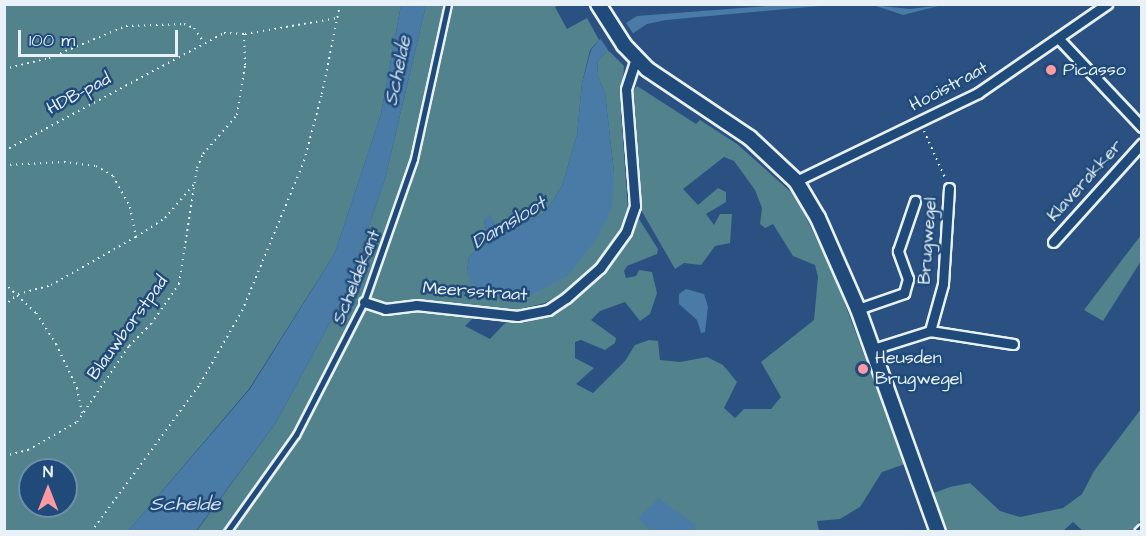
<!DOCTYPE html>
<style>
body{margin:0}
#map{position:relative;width:1146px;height:536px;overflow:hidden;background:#2a5181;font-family:"Architects Daughter",sans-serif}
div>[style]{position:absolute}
.green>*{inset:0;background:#52828c}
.water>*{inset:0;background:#497ba6}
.pier>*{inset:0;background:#2a5181;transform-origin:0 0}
.path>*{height:2px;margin-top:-1px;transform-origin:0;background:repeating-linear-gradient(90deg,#e8f1f8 0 1.5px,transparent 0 6px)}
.roads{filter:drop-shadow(2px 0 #e8f1f8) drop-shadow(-2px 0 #e8f1f8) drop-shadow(0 2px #e8f1f8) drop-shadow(0 -2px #e8f1f8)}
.service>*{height:4.5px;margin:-2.25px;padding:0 2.25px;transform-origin:2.25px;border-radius:2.25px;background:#1f4a7a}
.minor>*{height:9px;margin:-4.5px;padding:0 4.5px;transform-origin:4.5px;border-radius:4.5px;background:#1f4a7a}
.secondary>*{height:14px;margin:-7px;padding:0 7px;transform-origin:7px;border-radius:7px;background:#1f4a7a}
.dots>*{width:16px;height:16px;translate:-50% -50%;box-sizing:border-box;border:3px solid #1f4a7a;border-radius:50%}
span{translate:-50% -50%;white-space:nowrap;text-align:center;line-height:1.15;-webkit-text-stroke:5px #1f4a7a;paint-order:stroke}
.poi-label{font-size:18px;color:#e8f1f8}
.left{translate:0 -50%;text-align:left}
.street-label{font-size:18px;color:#e8f1f8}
.water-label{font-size:20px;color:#d0dfec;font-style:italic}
.frame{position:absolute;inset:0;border:6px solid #e8f1f8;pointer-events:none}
.north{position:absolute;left:18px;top:458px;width:60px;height:60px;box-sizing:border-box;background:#1f4a7a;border:2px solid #6f8dac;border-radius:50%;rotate:0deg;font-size:16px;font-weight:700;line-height:24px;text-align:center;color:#e8f1f8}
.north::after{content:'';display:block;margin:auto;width:21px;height:27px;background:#ff9aa2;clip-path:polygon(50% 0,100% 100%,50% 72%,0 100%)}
.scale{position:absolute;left:18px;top:30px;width:160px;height:27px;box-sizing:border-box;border:3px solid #e8f1f8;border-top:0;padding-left:8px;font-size:18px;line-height:21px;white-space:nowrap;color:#e8f1f8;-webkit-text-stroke:4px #1f4a7a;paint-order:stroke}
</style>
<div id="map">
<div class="green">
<div style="clip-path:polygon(evenodd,4px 5px,401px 5px,381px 114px,335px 253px,249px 389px,128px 531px,5px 531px,4px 5px,30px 470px,66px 470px,66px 506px,30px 506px,30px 470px)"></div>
<div style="clip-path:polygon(426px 5px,560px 5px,555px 7px,567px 29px,587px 18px,599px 40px,590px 50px,582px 83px,577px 135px,562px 186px,545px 213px,515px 228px,497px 230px,490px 215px,484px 221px,488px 237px,469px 257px,467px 271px,614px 173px,605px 93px,597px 74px,598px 61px,608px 50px,624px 66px,621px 111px,628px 210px,615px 241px,599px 261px,563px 293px,545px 303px,515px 310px,411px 301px,392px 302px,393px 313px,424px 310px,477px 314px,465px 326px,490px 339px,508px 320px,524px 323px,551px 314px,576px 298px,604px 273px,639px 219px,658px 249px,657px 254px,627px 266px,624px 271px,626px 278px,636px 276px,639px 270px,652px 272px,657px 293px,650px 314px,640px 321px,625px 302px,600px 311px,591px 320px,616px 338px,615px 343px,605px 350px,581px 340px,575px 342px,575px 358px,594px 368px,576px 384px,593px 393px,625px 361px,635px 345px,649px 340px,658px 341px,660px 360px,680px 362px,707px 357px,723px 365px,737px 382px,724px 408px,735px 418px,744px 409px,771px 409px,781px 397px,761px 362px,814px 320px,818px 277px,815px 265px,793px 256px,773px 224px,765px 228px,760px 224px,762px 208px,755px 190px,734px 161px,724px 157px,683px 189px,698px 205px,718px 188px,726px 192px,726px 202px,706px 214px,714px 225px,720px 214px,732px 214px,730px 243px,715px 246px,701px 265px,684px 263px,675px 269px,640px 208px,631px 94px,637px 86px,696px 124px,700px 120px,737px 144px,791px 192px,800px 205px,834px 275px,905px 464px,882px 472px,860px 507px,840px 519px,817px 521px,819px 531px,695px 531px,695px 525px,639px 518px,652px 531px,196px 532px,275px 424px,345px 295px,385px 179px)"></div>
<div style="clip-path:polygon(1141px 235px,1141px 261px,1103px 321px,1084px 310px)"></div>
<div style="clip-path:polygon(1141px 409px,1141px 520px,1131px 531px,1083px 531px,1073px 522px,1063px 531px,947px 531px,931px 494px,950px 487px,970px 483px,1000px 511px,1020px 517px,1063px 508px,1082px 494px,1094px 471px)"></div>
</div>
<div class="water">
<div style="clip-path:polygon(401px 5px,426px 5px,385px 179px,345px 295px,275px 424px,196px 531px,128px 531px,250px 389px,335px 253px,381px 114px)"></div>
<div style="clip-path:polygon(779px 5px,830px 5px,666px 20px,647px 24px,608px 50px,598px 61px,597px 74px,605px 93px,614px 173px,612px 208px,596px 240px,567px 276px,533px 294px,496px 296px,471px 284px,467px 271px,469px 257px,488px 237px,484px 221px,490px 214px,497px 230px,515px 228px,545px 213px,562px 186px,577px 135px,582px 83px,591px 50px,599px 40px,637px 16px)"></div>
<div style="clip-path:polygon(873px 5px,910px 9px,942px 5px,903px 15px)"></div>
<div style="clip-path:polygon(686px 289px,704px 294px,708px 307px,705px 332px,701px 333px,697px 320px,679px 304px,679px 294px)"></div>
<div style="clip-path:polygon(659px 498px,695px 525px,695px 531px,652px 531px,638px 518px)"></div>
</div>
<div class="pier">
<div style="left:624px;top:20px;width:18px;height:30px;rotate:56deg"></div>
</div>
<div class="path">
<div style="left:4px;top:69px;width:46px;rotate:-13.7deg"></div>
<div style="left:49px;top:58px;width:83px;rotate:-22.6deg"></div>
<div style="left:126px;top:26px;width:58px;rotate:-2deg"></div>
<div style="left:184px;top:24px;width:11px;rotate:22deg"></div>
<div style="left:194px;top:28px;width:18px;rotate:56deg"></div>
<div style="left:924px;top:131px;width:54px;rotate:65.8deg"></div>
<div style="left:4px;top:151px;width:250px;rotate:-28.2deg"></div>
<div style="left:224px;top:33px;width:21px;rotate:3deg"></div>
<div style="left:245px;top:34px;width:94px;rotate:-9.8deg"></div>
<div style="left:4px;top:165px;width:60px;rotate:-2.9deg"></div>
<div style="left:64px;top:162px;width:32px;rotate:7deg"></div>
<div style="left:96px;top:166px;width:20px;rotate:30deg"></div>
<div style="left:113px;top:176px;width:35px;rotate:61deg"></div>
<div style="left:130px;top:207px;width:31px;rotate:79deg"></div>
<div style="left:4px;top:283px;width:44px;rotate:43.2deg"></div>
<div style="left:36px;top:313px;width:37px;rotate:57deg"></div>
<div style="left:56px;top:344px;width:49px;rotate:64.5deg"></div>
<div style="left:77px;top:388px;width:26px;rotate:79deg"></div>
<div style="left:4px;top:306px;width:18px;rotate:-41deg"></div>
<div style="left:18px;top:294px;width:34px;rotate:-15deg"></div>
<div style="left:51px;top:285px;width:98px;rotate:-29.5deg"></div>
<div style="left:136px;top:237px;width:35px;rotate:-33deg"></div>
<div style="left:165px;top:218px;width:45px;rotate:-49.5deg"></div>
<div style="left:4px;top:456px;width:25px;rotate:-14deg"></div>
<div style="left:28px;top:450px;width:56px;rotate:-29.7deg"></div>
<div style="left:77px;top:422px;width:92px;rotate:-55.6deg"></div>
<div style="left:129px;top:346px;width:31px;rotate:-45deg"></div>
<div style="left:151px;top:324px;width:49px;rotate:-55deg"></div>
<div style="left:179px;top:284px;width:117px;rotate:-81.2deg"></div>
<div style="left:197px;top:168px;width:15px;rotate:-67deg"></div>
<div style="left:203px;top:154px;width:52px;rotate:-48.9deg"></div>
<div style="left:237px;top:115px;width:51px;rotate:-80.9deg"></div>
<div style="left:245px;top:65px;width:31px;rotate:-92deg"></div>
<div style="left:91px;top:532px;width:184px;rotate:-53.6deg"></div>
<div style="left:200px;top:384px;width:84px;rotate:-60.1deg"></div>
<div style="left:242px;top:311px;width:162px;rotate:-67.5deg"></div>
<div style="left:304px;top:161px;width:69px;rotate:-75deg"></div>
<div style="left:322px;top:94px;width:92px;rotate:-78.7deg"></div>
</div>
<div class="roads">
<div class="service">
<div style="left:227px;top:532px;width:119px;rotate:-54.6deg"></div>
<div style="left:296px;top:435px;width:149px;rotate:-62.9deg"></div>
<div style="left:364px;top:302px;width:151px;rotate:-70.7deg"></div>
<div style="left:414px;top:159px;width:159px;rotate:-77.6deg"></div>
</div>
<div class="minor">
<div style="left:1059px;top:39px;width:121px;rotate:46.7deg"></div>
<div style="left:796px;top:181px;width:202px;rotate:-25.8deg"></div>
<div style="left:978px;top:93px;width:157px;rotate:-34.6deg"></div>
<div style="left:949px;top:188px;width:96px;rotate:93.6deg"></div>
<div style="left:943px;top:284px;width:49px;rotate:105.5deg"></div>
<div style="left:930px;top:331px;width:84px;rotate:8.9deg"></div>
<div style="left:1053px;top:242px;width:133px;rotate:-48deg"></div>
<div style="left:364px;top:302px;width:22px;rotate:18deg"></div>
<div style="left:385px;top:309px;width:31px;rotate:-7deg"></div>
<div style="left:416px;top:305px;width:102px;rotate:6.2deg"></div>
<div style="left:517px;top:316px;width:32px;rotate:-11deg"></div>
<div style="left:548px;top:310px;width:22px;rotate:-34deg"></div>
<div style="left:566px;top:298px;width:45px;rotate:-41.4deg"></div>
<div style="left:600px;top:268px;width:44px;rotate:-54.2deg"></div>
<div style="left:626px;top:232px;width:28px;rotate:-71deg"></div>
<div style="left:635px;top:206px;width:117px;rotate:-94.4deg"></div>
<div style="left:626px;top:89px;width:32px;rotate:-72deg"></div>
<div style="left:858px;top:309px;width:49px;rotate:-19.2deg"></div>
<div style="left:904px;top:293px;width:15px;rotate:-74deg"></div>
<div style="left:908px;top:279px;width:30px;rotate:-110deg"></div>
<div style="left:898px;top:251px;width:53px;rotate:-71.2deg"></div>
<div style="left:873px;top:349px;width:60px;rotate:-17.5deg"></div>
<div style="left:1139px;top:532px;width:4px;rotate:-45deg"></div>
</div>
<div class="secondary">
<div style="left:598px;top:4px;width:49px;rotate:57.6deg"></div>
<div style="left:624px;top:45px;width:33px;rotate:46deg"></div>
<div style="left:647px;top:69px;width:124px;rotate:33.8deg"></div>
<div style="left:750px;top:138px;width:63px;rotate:43.1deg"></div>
<div style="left:796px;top:181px;width:43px;rotate:59.3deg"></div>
<div style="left:818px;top:218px;width:99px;rotate:66.3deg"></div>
<div style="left:858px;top:309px;width:237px;rotate:70.3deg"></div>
</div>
</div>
<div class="dots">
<div style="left:1051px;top:70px;background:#ff9aa2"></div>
<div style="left:863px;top:369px;background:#ff9aa2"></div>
</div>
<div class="poi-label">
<span class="left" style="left:1063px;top:70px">Picasso</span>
<span class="left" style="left:875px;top:369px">Heusden<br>Brugwegel</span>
</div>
<div class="street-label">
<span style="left:949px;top:87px;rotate:-28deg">Hooistraat</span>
<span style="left:79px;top:94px;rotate:-28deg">HDB-pad</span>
<span style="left:1085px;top:181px;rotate:-48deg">Klaverakker</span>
<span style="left:928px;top:241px;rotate:-86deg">Brugwegel</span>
<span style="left:357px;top:277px;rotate:-68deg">Scheldekant</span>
<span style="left:475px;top:292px;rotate:4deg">Meersstraat</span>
<span style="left:128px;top:328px;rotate:-54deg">Blauwborstpad</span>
</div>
<div class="water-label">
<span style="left:398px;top:71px;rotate:-78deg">Schelde</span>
<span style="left:509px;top:223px;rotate:-31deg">Damsloot</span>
<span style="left:185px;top:504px">Schelde</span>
</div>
<div class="frame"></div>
<div class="north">N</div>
<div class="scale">100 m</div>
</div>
